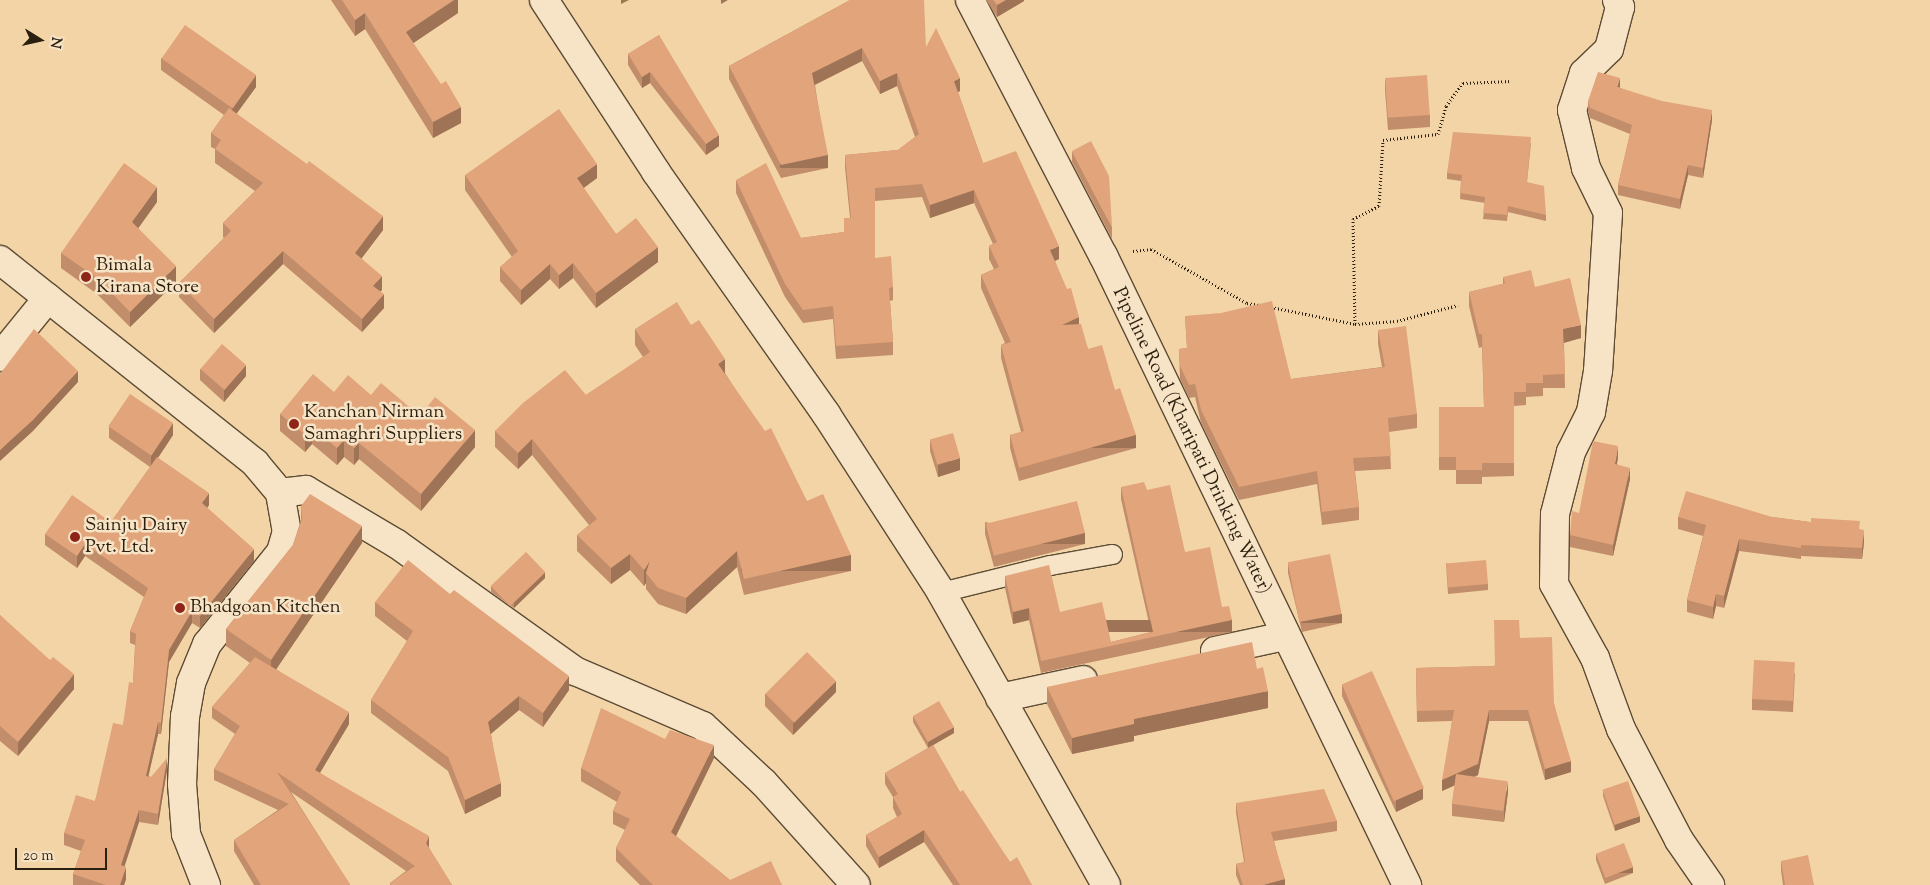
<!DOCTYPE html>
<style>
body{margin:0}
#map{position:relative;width:1930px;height:885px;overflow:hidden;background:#f3d4a6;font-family:"Sorts Mill Goudy",serif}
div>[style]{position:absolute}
.path>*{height:3px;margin-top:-1.5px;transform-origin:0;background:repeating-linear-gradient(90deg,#2b1f0f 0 1px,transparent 0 3.5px)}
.roads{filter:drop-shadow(1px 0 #5d4c35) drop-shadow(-1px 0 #5d4c35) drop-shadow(0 1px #5d4c35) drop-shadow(0 -1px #5d4c35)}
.lane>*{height:19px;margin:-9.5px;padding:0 9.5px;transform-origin:9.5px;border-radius:9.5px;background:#f7e3c5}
.street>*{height:28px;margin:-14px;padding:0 14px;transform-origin:14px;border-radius:14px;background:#f7e3c5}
.secondary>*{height:28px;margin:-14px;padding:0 14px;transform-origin:14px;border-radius:14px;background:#f7e3c5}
.wall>*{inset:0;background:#c28d6a}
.shaded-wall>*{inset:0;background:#9e7356;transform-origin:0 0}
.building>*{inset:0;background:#e1a47b;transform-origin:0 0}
.dots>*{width:14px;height:14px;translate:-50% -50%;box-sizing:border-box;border:2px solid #f7e3c5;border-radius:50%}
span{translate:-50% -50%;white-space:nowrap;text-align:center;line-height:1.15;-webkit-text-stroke:5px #f7e3c5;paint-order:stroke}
.poi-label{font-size:19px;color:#2b1f0f}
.left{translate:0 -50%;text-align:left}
.street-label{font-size:19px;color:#2b1f0f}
.north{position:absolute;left:15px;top:15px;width:50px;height:50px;-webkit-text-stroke:4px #f7e3c5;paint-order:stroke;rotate:100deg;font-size:14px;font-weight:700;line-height:20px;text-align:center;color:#2b1f0f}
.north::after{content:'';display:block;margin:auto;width:18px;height:22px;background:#2b1f0f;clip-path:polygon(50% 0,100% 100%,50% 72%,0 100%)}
.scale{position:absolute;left:15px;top:848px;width:92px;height:22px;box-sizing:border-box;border:2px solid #2b1f0f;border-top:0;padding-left:6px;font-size:15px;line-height:18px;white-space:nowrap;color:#2b1f0f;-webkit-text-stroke:4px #f7e3c5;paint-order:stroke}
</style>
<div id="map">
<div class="path">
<div style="left:1133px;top:251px;width:18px;rotate:-6deg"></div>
<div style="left:1151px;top:249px;width:110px;rotate:29.4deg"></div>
<div style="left:1247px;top:303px;width:13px;rotate:9deg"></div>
<div style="left:1271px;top:307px;width:86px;rotate:11.4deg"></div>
<div style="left:1355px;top:324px;width:42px;rotate:-4.1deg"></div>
<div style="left:1397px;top:321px;width:63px;rotate:-14.7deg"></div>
<div style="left:1355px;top:324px;width:105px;rotate:-91.1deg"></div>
<div style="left:1353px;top:219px;width:29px;rotate:-27deg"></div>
<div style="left:1379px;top:206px;width:66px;rotate:-86.5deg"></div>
<div style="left:1383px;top:140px;width:55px;rotate:-6.2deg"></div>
<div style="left:1438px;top:134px;width:29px;rotate:-74deg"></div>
<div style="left:1446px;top:106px;width:29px;rotate:-54deg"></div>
<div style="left:1463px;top:83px;width:49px;rotate:-2.3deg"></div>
</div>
<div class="roads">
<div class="lane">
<div style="left:941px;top:592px;width:112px;rotate:-13.9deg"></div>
<div style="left:1050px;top:565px;width:63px;rotate:-10.1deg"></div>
</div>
<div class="street">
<div style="left:970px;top:0;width:288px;rotate:62.5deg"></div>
<div style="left:1103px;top:255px;width:700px;rotate:64.24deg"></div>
<div style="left:1617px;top:0;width:8px;rotate:67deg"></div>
<div style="left:1620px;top:7px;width:43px;rotate:104.7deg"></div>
<div style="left:1609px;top:49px;width:35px;rotate:136deg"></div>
<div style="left:1584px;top:73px;width:39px;rotate:108deg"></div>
<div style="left:1572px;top:110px;width:60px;rotate:76.4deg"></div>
<div style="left:1586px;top:168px;width:50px;rotate:63.9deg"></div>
<div style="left:1608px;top:213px;width:158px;rotate:93.6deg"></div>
<div style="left:1598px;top:371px;width:42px;rotate:99.7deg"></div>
<div style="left:1591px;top:412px;width:45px;rotate:116.6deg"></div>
<div style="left:1571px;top:452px;width:64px;rotate:104.5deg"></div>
<div style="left:1555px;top:514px;width:70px;rotate:90.8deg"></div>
<div style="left:1554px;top:584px;width:85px;rotate:61deg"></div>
<div style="left:1595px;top:658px;width:76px;rotate:69.9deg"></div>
<div style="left:1621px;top:729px;width:125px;rotate:62.4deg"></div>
<div style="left:1679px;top:840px;width:55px;rotate:55.4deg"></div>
<div style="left:0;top:357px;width:76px;rotate:-50.9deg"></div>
<div style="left:280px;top:493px;width:26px;rotate:-7deg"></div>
<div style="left:306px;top:490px;width:106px;rotate:30.7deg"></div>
<div style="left:397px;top:544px;width:219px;rotate:35.5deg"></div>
<div style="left:575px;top:671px;width:139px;rotate:23.3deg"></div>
<div style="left:703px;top:726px;width:83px;rotate:43.1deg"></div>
<div style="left:764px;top:783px;width:137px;rotate:48deg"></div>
<div style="left:1215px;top:651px;width:72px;rotate:-12.1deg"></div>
<div style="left:1000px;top:698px;width:85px;rotate:-12.2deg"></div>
</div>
<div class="secondary">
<div style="left:544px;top:0;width:205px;rotate:56.9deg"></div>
<div style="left:656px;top:172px;width:296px;rotate:54.9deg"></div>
<div style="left:826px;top:414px;width:212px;rotate:57.1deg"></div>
<div style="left:941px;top:592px;width:336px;rotate:60.6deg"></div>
<div style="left:0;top:260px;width:326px;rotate:38.5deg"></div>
<div style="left:255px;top:463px;width:39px;rotate:50deg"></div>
<div style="left:280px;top:493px;width:39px;rotate:80deg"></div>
<div style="left:287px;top:531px;width:22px;rotate:106deg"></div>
<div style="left:281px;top:552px;width:118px;rotate:128.8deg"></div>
<div style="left:207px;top:644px;width:42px;rotate:112.3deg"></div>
<div style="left:191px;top:683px;width:34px;rotate:100deg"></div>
<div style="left:185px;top:716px;width:68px;rotate:92.5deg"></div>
<div style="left:182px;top:784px;width:50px;rotate:85.4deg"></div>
<div style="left:186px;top:834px;width:55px;rotate:68.6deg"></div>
</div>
</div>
<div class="wall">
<div style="clip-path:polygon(331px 0,458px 0,458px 13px,413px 43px,461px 123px,433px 138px,365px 29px,355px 36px)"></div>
<div style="clip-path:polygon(850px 0,926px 47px,960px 91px,958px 92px,983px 163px,1059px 259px,1055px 261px,1088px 349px,1115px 390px,1136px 448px,1019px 481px,1010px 448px,1010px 435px,1021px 432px,1001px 358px,1001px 345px,1005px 343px,981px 288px,981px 275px,994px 269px,989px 259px,989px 246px,993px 244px,974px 203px,930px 218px,922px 197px,875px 201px,875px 258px,893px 287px,893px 300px,890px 301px,893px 342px,893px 355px,836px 359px,833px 319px,803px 323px,785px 297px,736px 193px,736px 180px,801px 238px,844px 232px,850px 218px,845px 168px,845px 155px,898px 150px,915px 137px,897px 86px,880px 94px,862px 61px,815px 85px,828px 168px,781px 178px,729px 79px,729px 66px)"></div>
<div style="clip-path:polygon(986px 0,1024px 0,1024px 1px,997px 17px)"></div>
<div style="clip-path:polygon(659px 35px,719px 146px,706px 155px,650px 83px,642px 88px,628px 65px,628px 54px)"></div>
<div style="clip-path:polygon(161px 58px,256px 87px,236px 114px,383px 230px,361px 259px,382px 290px,380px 291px,384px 308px,362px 332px,283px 264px,214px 333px,179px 297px,179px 283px,224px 238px,223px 237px,223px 223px,255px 191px,215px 163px,215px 149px,211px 147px,211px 133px,224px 115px,161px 70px)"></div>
<div style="clip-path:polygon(1385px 79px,1430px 115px,1430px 127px,1388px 130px,1385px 90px)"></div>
<div style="clip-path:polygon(1620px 88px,1712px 120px,1703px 178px,1688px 175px,1680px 209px,1618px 195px,1618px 185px,1630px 134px,1590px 118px,1588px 111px,1588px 101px)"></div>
<div style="clip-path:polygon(1531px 143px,1527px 182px,1546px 215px,1546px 221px,1508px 212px,1507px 221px,1483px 219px,1485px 203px,1460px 199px,1461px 181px,1447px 179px,1447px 173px)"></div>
<div style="clip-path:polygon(1072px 151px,1112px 227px,1112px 239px,1072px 162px)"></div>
<div style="clip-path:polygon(465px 175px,597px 178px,583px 188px,616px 234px,658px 262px,596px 308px,573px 278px,559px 289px,550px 279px,521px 305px,500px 281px,500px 267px,512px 257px,465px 190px)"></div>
<div style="clip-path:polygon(157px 202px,138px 228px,176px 282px,130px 327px,97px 294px,61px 268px,61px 253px)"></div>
<div style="clip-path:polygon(1503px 277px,1535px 287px,1581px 338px,1564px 343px,1565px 388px,1543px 388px,1543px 396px,1526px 397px,1526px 405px,1514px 406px,1514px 476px,1482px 477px,1482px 484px,1456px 484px,1456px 470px,1439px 470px,1439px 407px,1484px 407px,1482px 347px,1479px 348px,1469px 306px,1469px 292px,1503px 284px)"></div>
<div style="clip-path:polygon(1185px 316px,1291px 379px,1382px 367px,1378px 344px,1378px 330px,1417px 414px,1417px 428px,1389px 432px,1391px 469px,1355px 471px,1359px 507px,1359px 520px,1322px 525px,1317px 484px,1239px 500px,1201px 423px,1195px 397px,1189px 398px,1180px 379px,1179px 349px,1187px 348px)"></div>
<div style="clip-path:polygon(691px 325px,725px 373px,851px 571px,744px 595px,737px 567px,686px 614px,658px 604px,646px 589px,646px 583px,644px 586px,630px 570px,611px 584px,577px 551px,577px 535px,589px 525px,532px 455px,518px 469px,495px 447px,495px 431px,586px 395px,643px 357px,635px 345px,635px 329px)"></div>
<div style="clip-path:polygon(200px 369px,246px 376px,224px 402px,200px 380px)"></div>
<div style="clip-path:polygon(334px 392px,420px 416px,475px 447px,421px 511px,359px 459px,354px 465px,344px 457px,337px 465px,312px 444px,305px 452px,280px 431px,280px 414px)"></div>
<div style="clip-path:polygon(109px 427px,173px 435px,158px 458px,209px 505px,207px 508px,254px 561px,200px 628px,192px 623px,169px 662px,161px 734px,158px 734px,148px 776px,151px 777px,167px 770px,158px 825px,139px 822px,124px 867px,126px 879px,124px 885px,73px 885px,73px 874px,81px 851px,64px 845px,64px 833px,95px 801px,123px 725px,133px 683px,135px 645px,130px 643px,130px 631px,144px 597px,85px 556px,77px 568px,45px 545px,45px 534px,111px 522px,150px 467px,109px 438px)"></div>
<div style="clip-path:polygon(930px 440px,960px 470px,938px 477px,930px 451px)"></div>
<div style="clip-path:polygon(1618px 457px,1617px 464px,1630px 479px,1613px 556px,1570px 547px,1570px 535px,1579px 513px)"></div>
<div style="clip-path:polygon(1121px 487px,1147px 490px,1185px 552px,1222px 607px,1232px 632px,1041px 673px,1029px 620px,1013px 624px,1005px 588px,1005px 576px,1060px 612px,1111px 642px,1151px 632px,1121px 499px)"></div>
<div style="clip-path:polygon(301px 506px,362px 543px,276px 669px,349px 724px,320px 773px,429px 848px,452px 885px,390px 885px,390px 883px,406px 871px,291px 792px,350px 885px,254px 885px,234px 851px,234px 840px,278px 810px,214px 780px,214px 769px,235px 734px,212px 718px,212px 707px,250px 663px,226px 646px,226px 629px,293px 545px,301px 520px)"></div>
<div style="clip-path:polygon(1678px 517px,1772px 517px,1860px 529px,1864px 542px,1862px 559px,1801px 556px,1801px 559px,1739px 551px,1724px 608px,1716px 606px,1713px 619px,1687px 612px,1687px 600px,1703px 536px,1678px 529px)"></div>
<div style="clip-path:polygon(985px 522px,1085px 544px,994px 567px,985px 534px)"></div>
<div style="clip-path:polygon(1288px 563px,1342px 623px,1302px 632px,1288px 573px)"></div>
<div style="clip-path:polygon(1446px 563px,1488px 584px,1488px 590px,1448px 594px)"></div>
<div style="clip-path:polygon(545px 578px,514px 608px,491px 592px,491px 586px)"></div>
<div style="clip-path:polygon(375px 602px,569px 690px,543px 727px,519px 710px,491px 734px,501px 796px,465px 814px,448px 771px,371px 713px,371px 700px,407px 641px,375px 616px)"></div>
<div style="clip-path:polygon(0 615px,74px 689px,18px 756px,0 741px)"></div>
<div style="clip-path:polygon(1520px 638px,1554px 704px,1571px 772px,1545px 780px,1528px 721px,1489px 721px,1478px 775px,1475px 777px,1508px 792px,1504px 822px,1452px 816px,1452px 804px,1455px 785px,1442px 791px,1452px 721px,1417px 722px,1416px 668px,1494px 666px)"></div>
<div style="clip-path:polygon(1257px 669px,1268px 708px,1134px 736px,1134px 741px,1072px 754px,1047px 704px,1047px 687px)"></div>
<div style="clip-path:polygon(1795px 673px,1793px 712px,1752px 710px,1752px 699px)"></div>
<div style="clip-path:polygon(1342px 684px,1423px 799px,1396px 812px,1342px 696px)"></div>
<div style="clip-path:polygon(836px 692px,793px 735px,765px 706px,765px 694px)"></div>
<div style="clip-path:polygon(913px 716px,954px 733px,933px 745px,960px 792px,1010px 862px,1032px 885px,953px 885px,924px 842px,879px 868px,866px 846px,866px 835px,897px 817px,893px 808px,893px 797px,885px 784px,885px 773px,928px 748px,913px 722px)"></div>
<div style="clip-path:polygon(665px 739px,714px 758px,676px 836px,730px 880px,782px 885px,640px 885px,616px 861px,616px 848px,625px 830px,613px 824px,613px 811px,617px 802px,581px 781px,581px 768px)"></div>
<div style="clip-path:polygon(1603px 790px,1640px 822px,1615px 831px,1603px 796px)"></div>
<div style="clip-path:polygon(1236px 803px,1337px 821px,1337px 831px,1274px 841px,1285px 885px,1240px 885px,1236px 875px,1236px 864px,1244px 862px,1236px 813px)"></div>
<div style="clip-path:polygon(1596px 854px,1633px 873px,1605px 884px,1596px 860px)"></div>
<div style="clip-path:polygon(1781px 861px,1814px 885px,1783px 885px,1781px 870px)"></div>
</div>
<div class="shaded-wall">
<div style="clip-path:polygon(454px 0,458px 0,458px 13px,406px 48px,406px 32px)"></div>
<div style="clip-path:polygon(621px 0,629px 0,621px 4px)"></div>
<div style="clip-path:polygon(721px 0,728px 0,721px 4px)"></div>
<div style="clip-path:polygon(1006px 0,1024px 0,1024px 1px,997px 17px,997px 5px)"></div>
<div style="clip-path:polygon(365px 13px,365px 29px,355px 36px,355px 20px)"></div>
<div style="clip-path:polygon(862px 48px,862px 61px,812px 86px,812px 73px)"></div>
<div style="clip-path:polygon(650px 72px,650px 83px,642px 88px,642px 77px)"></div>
<div style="clip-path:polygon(897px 73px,897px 86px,880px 94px,880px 81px)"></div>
<div style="clip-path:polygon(256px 75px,256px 87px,232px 120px,232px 108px)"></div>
<div style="clip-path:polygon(960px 78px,960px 91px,954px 94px,954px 81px)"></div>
<div style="clip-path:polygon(1620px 78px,1620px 88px,1617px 87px)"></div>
<div style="clip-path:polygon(461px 107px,461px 123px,433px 138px,433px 122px)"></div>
<div style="clip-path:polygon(1712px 110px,1712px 120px,1703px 178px,1703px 168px)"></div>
<div style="clip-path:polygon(719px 135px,719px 146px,706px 155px,706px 144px)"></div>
<div style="left:828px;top:155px;width:13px;height:48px;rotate:90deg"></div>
<div style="clip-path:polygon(597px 164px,597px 178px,577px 193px,577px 178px)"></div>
<div style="clip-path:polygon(1688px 165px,1688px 175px,1680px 209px,1680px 199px)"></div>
<div style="clip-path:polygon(157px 187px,157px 202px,132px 237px,132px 222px)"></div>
<div style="clip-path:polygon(974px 190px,974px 203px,930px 218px,930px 205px)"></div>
<div style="clip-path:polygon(383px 216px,383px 230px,355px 267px,355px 253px)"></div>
<div style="clip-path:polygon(1059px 246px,1059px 259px,1050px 263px,1050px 250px)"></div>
<div style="clip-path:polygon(658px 247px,658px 262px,596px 308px,596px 293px)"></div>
<div style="clip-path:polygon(283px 251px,283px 264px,214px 333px,214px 319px)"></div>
<div style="clip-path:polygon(573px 263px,573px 278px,559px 289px,559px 275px)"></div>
<div style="clip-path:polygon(550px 264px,550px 279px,521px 305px,521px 290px)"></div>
<div style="clip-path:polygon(176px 266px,176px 282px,130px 327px,130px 312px)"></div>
<div style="clip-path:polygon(382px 276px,382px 290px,373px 299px,373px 286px)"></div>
<div style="clip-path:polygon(384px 294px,384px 308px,362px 332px,362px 319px)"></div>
<div style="clip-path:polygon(1079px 317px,1079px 330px,1062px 325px)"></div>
<div style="clip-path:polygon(1581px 325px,1581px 338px,1563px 343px,1563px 329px)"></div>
<div style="clip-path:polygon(725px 359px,725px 375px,718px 364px)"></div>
<div style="clip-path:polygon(246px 365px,246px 376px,224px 402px,224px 390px)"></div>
<div style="clip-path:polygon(78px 371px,78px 382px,33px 431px,0 461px,0 450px,2px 448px)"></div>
<div style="clip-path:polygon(173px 423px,173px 435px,151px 468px,151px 456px)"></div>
<div style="clip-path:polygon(312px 427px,312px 444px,305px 452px,305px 435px)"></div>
<div style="clip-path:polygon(475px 430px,475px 447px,421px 511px,421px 494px)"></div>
<div style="left:1136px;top:435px;width:13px;height:122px;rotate:90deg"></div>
<div style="clip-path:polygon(532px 439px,532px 455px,518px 469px,518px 453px)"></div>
<div style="clip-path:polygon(344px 440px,344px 457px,337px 465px,337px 448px)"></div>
<div style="clip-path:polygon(359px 443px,359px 459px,354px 465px,354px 448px)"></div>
<div style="clip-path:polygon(1618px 446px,1618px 457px,1615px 475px,1615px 464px)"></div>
<div style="clip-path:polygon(960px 458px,960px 470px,938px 477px,938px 465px)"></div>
<div style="clip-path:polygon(1630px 468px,1630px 479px,1613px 556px,1613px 545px)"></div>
<div style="clip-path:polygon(209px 493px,209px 505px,202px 515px,202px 503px)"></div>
<div style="clip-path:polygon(362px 526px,362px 543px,271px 677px,271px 660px)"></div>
<div style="clip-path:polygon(1864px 530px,1864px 542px,1862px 559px,1862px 548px)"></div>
<div style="left:1085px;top:533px;width:11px;height:94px;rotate:90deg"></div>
<div style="clip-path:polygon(1739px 539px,1739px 551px,1724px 608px,1724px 596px)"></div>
<div style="clip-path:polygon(85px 544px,85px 556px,77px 568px,77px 556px)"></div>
<div style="clip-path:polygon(254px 549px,254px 561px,200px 628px,200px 616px)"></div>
<div style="clip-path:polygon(737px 551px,737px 567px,686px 614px,686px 598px)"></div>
<div style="clip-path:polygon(630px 554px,630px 570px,611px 584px,611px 568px)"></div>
<div style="left:851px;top:555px;width:16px;height:110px;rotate:90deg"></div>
<div style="clip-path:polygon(650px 561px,646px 573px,646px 583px,644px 586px,644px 570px)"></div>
<div style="clip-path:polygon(545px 572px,545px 578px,514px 608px,514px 602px)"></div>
<div style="clip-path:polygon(1716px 594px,1716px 606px,1713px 619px,1713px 607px)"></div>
<div style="clip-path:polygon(1029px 608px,1029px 620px,1013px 624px,1013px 612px)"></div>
<div style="clip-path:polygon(192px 611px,192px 623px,169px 662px,161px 734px,161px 723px,169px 650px)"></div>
<div style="left:1342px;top:614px;width:9px;height:41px;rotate:90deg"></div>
<div style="left:1232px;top:620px;width:12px;height:195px;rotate:90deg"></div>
<div style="clip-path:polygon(74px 674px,74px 689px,18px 756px,18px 742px)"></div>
<div style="clip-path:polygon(569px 676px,569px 690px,543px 727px,543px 713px)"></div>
<div style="clip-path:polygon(836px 681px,836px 692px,793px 735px,793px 723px)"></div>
<div style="clip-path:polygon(1268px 691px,1268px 708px,1134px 736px,1134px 741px,1072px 754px,1072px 738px,1134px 719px)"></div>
<div style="clip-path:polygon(519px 696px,519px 710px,488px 736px,488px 722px)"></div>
<div style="clip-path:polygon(1489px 710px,1489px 721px,1478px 775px,1442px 791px,1442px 780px)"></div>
<div style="clip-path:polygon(349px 712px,349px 724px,315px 781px,315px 770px)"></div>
<div style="clip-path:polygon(158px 722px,158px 734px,146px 787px,146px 776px)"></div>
<div style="clip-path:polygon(954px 727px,954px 733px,928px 748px,928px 742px)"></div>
<div style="clip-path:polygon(714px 745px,714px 758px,671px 846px,671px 832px)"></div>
<div style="clip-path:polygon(167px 758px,167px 770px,158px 825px,158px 814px)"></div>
<div style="clip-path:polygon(1571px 761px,1571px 772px,1545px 780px,1545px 769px)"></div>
<div style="clip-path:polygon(1508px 781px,1508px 792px,1504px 822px,1504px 810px)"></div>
<div style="clip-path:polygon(501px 783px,501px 796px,465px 814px,465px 800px)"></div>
<div style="clip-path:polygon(1423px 788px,1423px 799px,1396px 812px,1396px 800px)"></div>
<div style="clip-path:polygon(139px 810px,139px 822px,121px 877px,121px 865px)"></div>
<div style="clip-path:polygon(1640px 816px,1640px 822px,1615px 831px,1615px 825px)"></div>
<div style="clip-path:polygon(924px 830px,924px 842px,879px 868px,879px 857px)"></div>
<div style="clip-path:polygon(429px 836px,429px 848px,426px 854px,426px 843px)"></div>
<div style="clip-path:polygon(126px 867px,126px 879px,124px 885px,120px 885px)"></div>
<div style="left:1633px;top:867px;width:6px;height:30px;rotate:90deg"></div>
<div style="clip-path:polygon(1285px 879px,1285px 885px,1263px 885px)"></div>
</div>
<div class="building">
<div style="clip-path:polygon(342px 0,454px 0,406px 32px,441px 84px,446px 81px,461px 107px,433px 122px,365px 13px,355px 20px)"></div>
<div style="clip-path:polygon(850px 0,924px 0,926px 47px,936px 28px,960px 78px,954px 81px,983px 163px,1016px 151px,1059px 246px,1050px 250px,1067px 289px,1071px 288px,1079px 317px,1062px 325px,1081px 324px,1088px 349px,1102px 345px,1115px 390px,1120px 388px,1136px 435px,1019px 468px,1010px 435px,1024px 431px,1001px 345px,1011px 342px,981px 275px,999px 267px,989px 246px,997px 242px,974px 190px,930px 205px,922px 184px,875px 188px,875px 258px,891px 256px,893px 287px,889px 288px,893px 342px,836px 346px,833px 306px,803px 310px,785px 284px,736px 180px,766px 163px,801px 238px,844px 232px,844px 218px,851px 218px,845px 155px,898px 150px,919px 134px,897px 73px,880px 81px,862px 48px,812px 73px,828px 155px,781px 165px,729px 66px)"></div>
<div style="clip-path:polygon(993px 0,1006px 0,997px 5px)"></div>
<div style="left:185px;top:25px;width:87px;height:41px;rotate:35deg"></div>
<div style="clip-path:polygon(659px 35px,719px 135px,706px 144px,650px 72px,642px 77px,628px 54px)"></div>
<div style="clip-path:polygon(1598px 72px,1620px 78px,1617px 87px,1662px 101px,1712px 110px,1703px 168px,1688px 165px,1680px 199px,1618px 185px,1632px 125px,1590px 108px,1588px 101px)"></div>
<div style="left:1427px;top:75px;width:40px;height:42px;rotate:86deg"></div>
<div style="clip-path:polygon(229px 108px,307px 164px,309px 161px,383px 216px,355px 253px,382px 276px,373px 286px,384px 294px,362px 319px,283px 251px,214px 319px,179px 283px,231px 231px,223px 223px,263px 183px,215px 149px,221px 140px,211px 133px)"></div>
<div style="clip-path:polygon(559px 109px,597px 164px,577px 178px,616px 234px,636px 218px,658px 247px,596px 293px,573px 263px,559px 275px,550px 264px,521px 290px,500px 267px,518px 251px,465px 175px)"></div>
<div style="clip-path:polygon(1453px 132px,1531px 137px,1527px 182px,1544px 186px,1546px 215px,1508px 206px,1507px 215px,1483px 213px,1485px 197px,1460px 193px,1462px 175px,1447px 173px)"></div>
<div style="clip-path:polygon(1091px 141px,1109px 176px,1112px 227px,1072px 151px)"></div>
<div style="clip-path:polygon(124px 163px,157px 187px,132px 222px,176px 266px,130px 312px,97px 278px,61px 253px)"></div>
<div style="clip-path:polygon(1531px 270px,1535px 287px,1570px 278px,1581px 325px,1563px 329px,1565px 374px,1543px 375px,1543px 383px,1526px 383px,1526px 392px,1514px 392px,1514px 463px,1482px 463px,1482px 470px,1456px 470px,1456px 457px,1439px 457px,1439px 407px,1484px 407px,1482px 334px,1479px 334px,1469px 292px,1505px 283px,1503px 277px)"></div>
<div style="clip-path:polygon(1272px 301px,1291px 379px,1385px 367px,1378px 330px,1406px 326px,1417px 414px,1388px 418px,1391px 456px,1353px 458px,1359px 507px,1322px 512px,1317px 471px,1239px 487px,1201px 410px,1195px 384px,1189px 385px,1180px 366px,1179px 349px,1187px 348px,1185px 316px,1221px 313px)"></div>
<div style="clip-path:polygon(677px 302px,691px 325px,699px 320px,725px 359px,718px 364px,765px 431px,771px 428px,807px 501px,823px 494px,851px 555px,744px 579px,737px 551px,686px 598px,658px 588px,646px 573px,650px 561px,644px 570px,630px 554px,611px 568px,577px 535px,597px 519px,532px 439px,518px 453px,495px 431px,523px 403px,565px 370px,586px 395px,650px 352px,635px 329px)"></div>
<div style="clip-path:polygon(34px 329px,78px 371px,33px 420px,0 450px,0 374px)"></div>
<div style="left:222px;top:344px;width:32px;height:33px;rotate:41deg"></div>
<div style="clip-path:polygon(313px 374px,334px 392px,348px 375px,371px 395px,381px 383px,420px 416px,435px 397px,475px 430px,421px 494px,359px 443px,354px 448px,344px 440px,337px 448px,312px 427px,305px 435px,280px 414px)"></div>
<div style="left:130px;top:394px;width:52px;height:39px;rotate:34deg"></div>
<div style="left:953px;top:433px;width:26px;height:24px;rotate:74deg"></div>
<div style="clip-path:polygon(1593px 441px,1618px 446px,1615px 464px,1630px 468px,1613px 545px,1570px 535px,1572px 511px,1579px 513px)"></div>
<div style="clip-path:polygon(157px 457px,209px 493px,202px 503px,254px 549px,200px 616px,192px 611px,169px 650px,161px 723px,158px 722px,146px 776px,151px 777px,167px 758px,158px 814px,139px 810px,121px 865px,126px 867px,120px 885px,106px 885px,73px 874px,85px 840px,64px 833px,76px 795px,95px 801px,113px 723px,123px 725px,129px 682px,133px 683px,136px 634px,130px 631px,148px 588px,85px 544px,77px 556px,45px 534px,72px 495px,111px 522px)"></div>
<div style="clip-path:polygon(1144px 482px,1147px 490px,1170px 485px,1185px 552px,1210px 547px,1222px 607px,1229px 606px,1232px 620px,1041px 661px,1029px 608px,1013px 612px,1005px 576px,1049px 565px,1060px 612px,1102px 602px,1111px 642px,1153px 632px,1121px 487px)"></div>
<div style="clip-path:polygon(1686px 491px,1772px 517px,1811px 522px,1811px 518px,1860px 521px,1859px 529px,1864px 530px,1862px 548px,1801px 545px,1801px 548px,1739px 539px,1724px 596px,1716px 594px,1713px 607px,1687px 600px,1706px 525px,1678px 517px)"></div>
<div style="clip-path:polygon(310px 494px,362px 526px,271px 660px,226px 629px,293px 545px,302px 519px,301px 506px)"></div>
<div style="left:1077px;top:501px;width:33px;height:94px;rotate:76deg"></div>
<div style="left:526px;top:552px;width:28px;height:49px;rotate:46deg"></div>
<div style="left:1330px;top:554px;width:61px;height:43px;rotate:79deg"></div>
<div style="clip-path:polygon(408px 560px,450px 594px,454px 590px,569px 676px,543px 713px,519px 696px,488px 722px,501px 783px,465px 800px,448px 757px,371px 700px,413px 631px,375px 602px)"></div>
<div style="left:1486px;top:560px;width:24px;height:40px;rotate:85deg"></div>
<div style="clip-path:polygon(0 615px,50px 660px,53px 657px,74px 674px,18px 742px,0 726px)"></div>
<div style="clip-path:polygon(1494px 620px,1519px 620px,1520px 638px,1552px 637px,1554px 704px,1571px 761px,1545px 769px,1528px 710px,1489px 710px,1478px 764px,1442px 780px,1454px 710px,1417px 711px,1416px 668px,1495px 666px)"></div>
<div style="clip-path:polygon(1252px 642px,1257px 669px,1263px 667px,1268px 691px,1134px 719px,1134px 724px,1072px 738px,1047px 687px)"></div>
<div style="left:807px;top:652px;width:41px;height:59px;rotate:45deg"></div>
<div style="clip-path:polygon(255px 657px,349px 712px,315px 770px,429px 836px,426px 843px,452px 885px,391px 885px,390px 883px,415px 866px,277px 772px,350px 884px,348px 885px,261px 885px,234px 840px,289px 804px,214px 769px,240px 726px,212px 707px)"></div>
<div style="left:1754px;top:660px;width:41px;height:39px;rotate:3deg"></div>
<div style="left:1372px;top:671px;width:128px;height:33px;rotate:66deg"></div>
<div style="left:939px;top:701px;width:30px;height:30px;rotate:60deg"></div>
<div style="clip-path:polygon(601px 708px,665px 739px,670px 730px,714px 745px,671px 832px,730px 880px,771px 861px,782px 885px,653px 885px,616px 848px,630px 819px,613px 811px,621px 792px,581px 768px)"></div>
<div style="clip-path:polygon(933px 745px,960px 792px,963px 790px,1010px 862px,1017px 857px,1032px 885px,960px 885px,924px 830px,879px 857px,866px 835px,902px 814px,893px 797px,898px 794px,885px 773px)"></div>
<div style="left:1456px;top:774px;width:52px;height:30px;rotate:8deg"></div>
<div style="left:1628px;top:781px;width:37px;height:27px;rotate:71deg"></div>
<div style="clip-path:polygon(1324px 789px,1337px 821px,1271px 832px,1285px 879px,1263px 885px,1243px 885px,1236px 864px,1245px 862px,1236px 803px)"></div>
<div style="left:1624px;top:843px;width:26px;height:30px;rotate:69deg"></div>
<div style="clip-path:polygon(1808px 855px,1814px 885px,1785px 885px,1781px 861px)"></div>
</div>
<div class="dots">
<div style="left:86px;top:277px;background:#8f2418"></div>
<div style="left:294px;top:424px;background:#8f2418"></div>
<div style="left:75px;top:537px;background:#8f2418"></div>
<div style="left:180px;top:608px;background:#8f2418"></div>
</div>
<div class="poi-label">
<span class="left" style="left:96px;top:277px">Bimala<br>Kirana Store</span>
<span class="left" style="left:304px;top:424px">Kanchan Nirman<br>Samaghri Suppliers</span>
<span class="left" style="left:85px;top:537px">Sainju Dairy<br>Pvt. Ltd.</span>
<span class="left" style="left:190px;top:608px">Bhadgoan Kitchen</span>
</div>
<div class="street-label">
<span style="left:1191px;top:441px;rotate:64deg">Pipeline Road (Kharipati Drinking Water)</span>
</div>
<div class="north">N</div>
<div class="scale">20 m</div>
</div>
